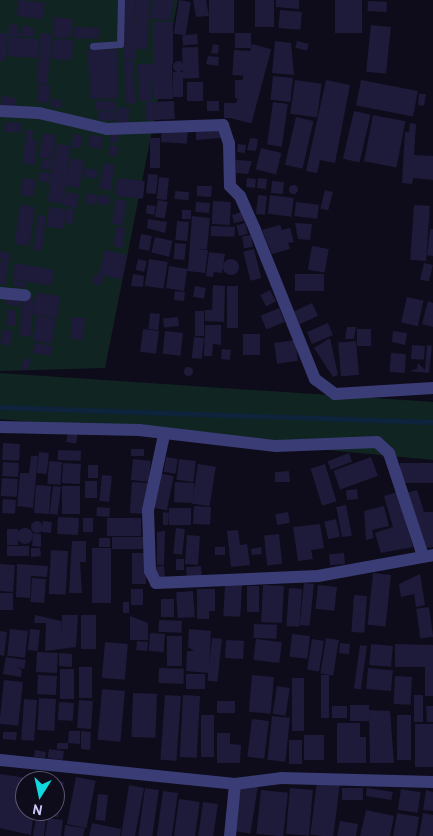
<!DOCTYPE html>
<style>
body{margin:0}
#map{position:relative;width:433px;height:836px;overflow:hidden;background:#0e0c1a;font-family:Cabin,sans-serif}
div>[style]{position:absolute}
.green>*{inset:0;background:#102422}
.stream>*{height:4.5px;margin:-2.25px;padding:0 2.25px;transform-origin:2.25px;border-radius:2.25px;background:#0e233c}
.building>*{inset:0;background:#1e1a3a;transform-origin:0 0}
.round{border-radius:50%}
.lane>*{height:7px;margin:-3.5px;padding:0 3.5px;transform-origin:3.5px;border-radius:3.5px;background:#3a3c76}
.street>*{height:12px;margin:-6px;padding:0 6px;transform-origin:6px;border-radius:6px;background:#3a3c76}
span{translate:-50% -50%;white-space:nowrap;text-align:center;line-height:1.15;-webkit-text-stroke:4px #0e0c1a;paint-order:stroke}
.north{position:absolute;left:15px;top:771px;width:50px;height:50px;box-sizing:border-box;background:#0e0c1a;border:1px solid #5a5874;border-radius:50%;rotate:190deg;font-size:14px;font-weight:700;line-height:20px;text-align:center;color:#ccc9fb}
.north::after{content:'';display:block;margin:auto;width:18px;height:22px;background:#11d7df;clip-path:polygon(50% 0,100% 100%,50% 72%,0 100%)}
</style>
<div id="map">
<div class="green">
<div style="clip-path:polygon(0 0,178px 0,105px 368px,0 371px)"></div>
<div style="clip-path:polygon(0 373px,433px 402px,433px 460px,0 419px)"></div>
</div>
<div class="stream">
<div style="left:0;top:407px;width:433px;rotate:2deg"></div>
</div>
<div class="building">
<div style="left:18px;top:0;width:27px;height:16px;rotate:6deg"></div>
<div style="clip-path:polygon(123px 0,135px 0,134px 35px,136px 0,149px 0,148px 49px,135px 49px,135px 60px,123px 60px)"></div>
<div style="clip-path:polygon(153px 0,174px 0,170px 21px,150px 18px)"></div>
<div style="left:179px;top:0;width:12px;height:34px;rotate:9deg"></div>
<div style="clip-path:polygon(193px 0,206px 0,209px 16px,196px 17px)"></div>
<div style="left:209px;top:0;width:25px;height:33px"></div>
<div style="left:255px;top:0;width:19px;height:27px"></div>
<div style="clip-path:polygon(276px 0,299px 0,299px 9px,276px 7px)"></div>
<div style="left:335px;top:0;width:27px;height:33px"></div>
<div style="left:368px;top:1px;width:19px;height:10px;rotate:3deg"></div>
<div style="left:280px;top:10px;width:22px;height:18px;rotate:5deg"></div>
<div style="clip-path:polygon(54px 17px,73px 19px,70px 38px,53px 37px)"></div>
<div style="left:153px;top:22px;width:20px;height:42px"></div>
<div style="clip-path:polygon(9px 24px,17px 25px,20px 37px,8px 36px)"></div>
<div style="left:371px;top:25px;width:20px;height:47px;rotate:6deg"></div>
<div style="left:22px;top:26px;width:12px;height:10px;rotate:5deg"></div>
<div style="left:74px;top:27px;width:25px;height:11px;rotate:2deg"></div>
<div style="clip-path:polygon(0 33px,8px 34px,5px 61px,0 61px)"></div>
<div style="left:41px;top:33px;width:11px;height:50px;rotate:5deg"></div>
<div style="left:235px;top:33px;width:16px;height:15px"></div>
<div style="left:197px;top:34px;width:10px;height:15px;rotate:84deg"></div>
<div style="left:9px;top:37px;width:30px;height:19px;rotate:4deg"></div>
<div style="left:53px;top:39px;width:20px;height:20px;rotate:3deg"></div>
<div style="clip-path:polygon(275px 41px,291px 43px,294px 75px,272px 73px)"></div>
<div style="left:297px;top:41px;width:12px;height:7px;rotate:14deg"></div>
<div style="clip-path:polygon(213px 44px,219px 45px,218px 54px,211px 53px)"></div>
<div style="left:252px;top:44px;width:20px;height:77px;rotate:15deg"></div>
<div style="left:198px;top:47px;width:31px;height:16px;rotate:88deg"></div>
<div style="left:117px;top:49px;width:49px;height:29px;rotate:88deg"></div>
<div style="left:234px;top:50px;width:16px;height:25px;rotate:4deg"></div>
<div style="clip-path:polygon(208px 56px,219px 57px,218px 66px,206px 64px)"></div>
<div class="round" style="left:172.5px;top:60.5px;width:11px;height:11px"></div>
<div style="left:133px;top:61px;width:42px;height:9px;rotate:87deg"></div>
<div style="clip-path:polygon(138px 64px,172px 64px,173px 99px,153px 99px,152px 67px,152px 101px,139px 101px)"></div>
<div style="left:173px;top:72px;width:10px;height:25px"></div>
<div style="left:273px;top:76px;width:20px;height:24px;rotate:6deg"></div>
<div style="left:235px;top:80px;width:12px;height:18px"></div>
<div style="left:295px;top:80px;width:27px;height:34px;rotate:8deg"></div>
<div style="clip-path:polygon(326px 80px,350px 85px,335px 163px,320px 160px,317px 173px,306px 171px)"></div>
<div style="left:361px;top:80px;width:58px;height:26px;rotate:11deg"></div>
<div style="left:187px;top:82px;width:16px;height:19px"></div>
<div style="left:39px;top:84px;width:11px;height:18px;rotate:5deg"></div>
<div style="clip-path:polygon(419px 94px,426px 94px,424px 106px,418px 105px)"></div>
<div style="left:2px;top:96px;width:14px;height:10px;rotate:8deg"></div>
<div style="left:51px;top:99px;width:11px;height:8px;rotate:5deg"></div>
<div style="left:95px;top:101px;width:21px;height:9px"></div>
<div style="left:174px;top:101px;width:18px;height:29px;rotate:87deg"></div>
<div style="left:219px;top:101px;width:10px;height:12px;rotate:90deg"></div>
<div style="left:273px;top:102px;width:15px;height:43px;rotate:8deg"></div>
<div style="left:239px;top:103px;width:15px;height:15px;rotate:90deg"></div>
<div style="clip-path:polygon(118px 107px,129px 108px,128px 123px,118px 123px)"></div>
<div style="clip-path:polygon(99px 111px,117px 111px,116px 121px,98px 120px)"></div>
<div style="left:354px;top:111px;width:17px;height:49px;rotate:13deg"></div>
<div style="left:373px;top:115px;width:33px;height:47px;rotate:11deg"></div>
<div style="left:296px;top:117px;width:18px;height:49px;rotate:13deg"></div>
<div style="clip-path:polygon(5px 122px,21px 123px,21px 132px,4px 132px)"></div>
<div style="clip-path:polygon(410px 123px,416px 124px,414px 155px,433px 156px,433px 180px,413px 178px,412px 184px,402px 183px,405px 132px,409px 132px)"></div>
<div style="left:162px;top:126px;width:26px;height:16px;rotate:4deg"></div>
<div style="clip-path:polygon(196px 128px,221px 128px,221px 138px,196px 140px)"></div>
<div style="clip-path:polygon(26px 130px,33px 130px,32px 140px,37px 140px,35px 165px,23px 164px)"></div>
<div style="left:43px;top:133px;width:13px;height:25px;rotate:9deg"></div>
<div style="left:111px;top:133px;width:8px;height:9px;rotate:7deg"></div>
<div style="left:74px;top:134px;width:9px;height:13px;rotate:13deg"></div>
<div style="left:90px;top:135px;width:13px;height:12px;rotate:9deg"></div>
<div style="left:150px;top:138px;width:10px;height:30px"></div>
<div style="clip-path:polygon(250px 138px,258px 139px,256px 151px,247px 150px)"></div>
<div style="left:56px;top:144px;width:15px;height:58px;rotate:8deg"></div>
<div style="left:238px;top:144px;width:8px;height:8px;rotate:7deg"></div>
<div style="left:110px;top:146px;width:7px;height:10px"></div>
<div style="left:261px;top:148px;width:21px;height:22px;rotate:14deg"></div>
<div style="left:71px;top:158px;width:14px;height:28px;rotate:12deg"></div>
<div style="left:42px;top:160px;width:11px;height:9px;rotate:5deg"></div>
<div style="clip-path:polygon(236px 160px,252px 161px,248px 174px,236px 173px)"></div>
<div style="left:104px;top:163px;width:11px;height:26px;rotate:10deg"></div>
<div style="left:85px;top:168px;width:13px;height:9px;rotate:9deg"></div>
<div style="clip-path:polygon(40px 172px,51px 173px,50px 183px,38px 181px)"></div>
<div style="left:148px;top:174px;width:10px;height:19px;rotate:6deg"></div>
<div style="left:159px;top:177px;width:10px;height:22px;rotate:6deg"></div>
<div style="left:23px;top:178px;width:13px;height:17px;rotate:9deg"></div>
<div style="left:117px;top:178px;width:28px;height:18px;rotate:6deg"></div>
<div style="left:247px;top:178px;width:9px;height:9px;rotate:6deg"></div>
<div style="left:258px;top:178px;width:9px;height:10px;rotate:6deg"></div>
<div style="left:272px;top:181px;width:12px;height:12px;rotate:5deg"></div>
<div class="round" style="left:288.5px;top:184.5px;width:9px;height:9px"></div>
<div style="clip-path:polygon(197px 186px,212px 186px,211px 197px,197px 196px)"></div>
<div style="left:325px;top:190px;width:8px;height:19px;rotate:14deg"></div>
<div style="left:175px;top:191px;width:14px;height:8px;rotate:4deg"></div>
<div style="left:65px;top:192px;width:14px;height:14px;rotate:8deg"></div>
<div class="round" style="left:85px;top:193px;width:12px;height:12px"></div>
<div style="left:98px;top:195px;width:12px;height:9px;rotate:5deg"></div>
<div style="left:258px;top:195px;width:9px;height:19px;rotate:6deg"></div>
<div style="left:270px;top:195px;width:24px;height:19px;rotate:7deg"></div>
<div style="left:116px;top:199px;width:11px;height:25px;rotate:10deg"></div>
<div style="left:158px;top:200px;width:10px;height:17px;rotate:11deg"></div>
<div style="left:213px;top:201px;width:18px;height:23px;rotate:3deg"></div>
<div style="left:196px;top:202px;width:14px;height:10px;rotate:4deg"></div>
<div style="left:296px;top:202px;width:23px;height:14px;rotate:7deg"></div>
<div style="left:20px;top:205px;width:15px;height:39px;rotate:8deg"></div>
<div style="clip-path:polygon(147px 205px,156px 206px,154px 215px,146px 213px)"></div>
<div style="left:414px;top:205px;width:16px;height:55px;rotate:4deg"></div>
<div style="left:49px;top:207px;width:17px;height:20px;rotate:7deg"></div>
<div style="clip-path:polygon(67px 208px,75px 210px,72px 224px,65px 223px)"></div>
<div style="left:182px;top:210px;width:9px;height:9px"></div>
<div style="clip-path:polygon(241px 212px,244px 221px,234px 223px,232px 215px)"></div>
<div style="left:38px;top:215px;width:8px;height:35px;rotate:7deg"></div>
<div style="clip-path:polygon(192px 216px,210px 218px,207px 249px,196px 249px,208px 250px,205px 273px,187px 271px,184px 291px,166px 288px,169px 266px,188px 269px)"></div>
<div style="clip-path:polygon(148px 219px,167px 222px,165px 233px,147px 228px)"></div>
<div style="left:177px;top:221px;width:12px;height:19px;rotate:5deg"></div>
<div style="left:245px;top:223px;width:11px;height:9px;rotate:75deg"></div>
<div style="clip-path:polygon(295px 223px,312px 224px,310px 240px,298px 239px)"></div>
<div style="clip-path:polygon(280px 225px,282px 230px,290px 228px,294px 242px,288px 243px,290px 249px,272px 254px,262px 230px)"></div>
<div style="left:211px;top:226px;width:24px;height:10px;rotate:2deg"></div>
<div style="clip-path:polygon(116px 227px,125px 228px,123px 248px,113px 246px)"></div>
<div style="clip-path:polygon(430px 229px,433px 229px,433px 256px,427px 255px)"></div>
<div style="left:141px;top:234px;width:11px;height:15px;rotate:10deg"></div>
<div style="left:251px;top:235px;width:12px;height:9px;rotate:81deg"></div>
<div style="left:155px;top:237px;width:18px;height:16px;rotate:13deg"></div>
<div style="left:175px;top:243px;width:11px;height:16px;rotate:5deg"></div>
<div style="left:312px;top:246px;width:17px;height:24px;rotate:10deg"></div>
<div style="left:254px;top:249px;width:30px;height:11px;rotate:76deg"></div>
<div style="left:105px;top:250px;width:23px;height:25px;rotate:13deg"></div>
<div style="clip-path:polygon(0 251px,10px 253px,5px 285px,0 284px,0 263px,5px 260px,0 259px)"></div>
<div style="clip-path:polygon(209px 252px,225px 254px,222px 273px,214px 272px,213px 277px,206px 276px)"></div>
<div style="left:138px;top:259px;width:9px;height:11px;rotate:13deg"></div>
<div style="left:149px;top:259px;width:19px;height:27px;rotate:9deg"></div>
<div class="round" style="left:223px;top:259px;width:16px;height:16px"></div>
<div style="left:15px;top:263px;width:40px;height:16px;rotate:10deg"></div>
<div style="left:424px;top:263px;width:9px;height:17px;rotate:13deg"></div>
<div style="left:95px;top:274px;width:9px;height:10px;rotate:13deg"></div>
<div style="clip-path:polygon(133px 274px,144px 276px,143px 287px,131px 286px)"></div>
<div style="left:295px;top:274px;width:29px;height:17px"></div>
<div style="left:14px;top:280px;width:12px;height:6px;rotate:9deg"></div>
<div style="clip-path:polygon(213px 285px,225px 286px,224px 322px,205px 321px,205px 310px,212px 310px)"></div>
<div style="left:195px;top:286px;width:11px;height:11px;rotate:10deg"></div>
<div style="left:227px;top:286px;width:11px;height:42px"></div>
<div style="left:270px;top:290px;width:13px;height:11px;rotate:63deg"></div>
<div style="left:175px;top:291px;width:10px;height:9px;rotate:6deg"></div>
<div style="left:36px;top:293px;width:24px;height:22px;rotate:7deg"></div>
<div style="clip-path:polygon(7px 295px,21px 297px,20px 307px,6px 304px)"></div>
<div style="left:23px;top:297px;width:11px;height:39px;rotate:5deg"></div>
<div style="left:407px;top:297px;width:17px;height:26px;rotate:13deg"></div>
<div style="clip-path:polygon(428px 301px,433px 303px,433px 327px,422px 324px)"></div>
<div style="left:312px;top:303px;width:14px;height:20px;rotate:65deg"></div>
<div style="left:279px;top:308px;width:15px;height:20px;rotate:67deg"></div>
<div style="clip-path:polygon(8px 309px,16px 311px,15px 326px,6px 325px)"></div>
<div style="left:195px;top:311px;width:9px;height:25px"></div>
<div style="left:150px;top:313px;width:10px;height:16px;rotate:6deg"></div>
<div style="left:37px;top:316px;width:19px;height:25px;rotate:9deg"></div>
<div style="left:72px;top:317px;width:13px;height:22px;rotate:4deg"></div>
<div style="left:178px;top:317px;width:9px;height:15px;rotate:84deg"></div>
<div style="left:328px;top:323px;width:13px;height:23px;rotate:67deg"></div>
<div style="clip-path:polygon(205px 325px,221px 325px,221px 345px,213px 344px,212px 356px,204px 356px)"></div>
<div style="clip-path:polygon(347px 327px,356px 327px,354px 339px,345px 339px)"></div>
<div style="left:3px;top:329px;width:10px;height:15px;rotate:11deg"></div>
<div style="left:143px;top:329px;width:16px;height:23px;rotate:7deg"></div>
<div style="left:357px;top:329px;width:14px;height:17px"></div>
<div style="left:165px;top:331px;width:18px;height:23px;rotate:6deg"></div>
<div style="clip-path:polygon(393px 331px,407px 333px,405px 345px,392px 342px)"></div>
<div style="left:243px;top:334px;width:17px;height:21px"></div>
<div style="left:194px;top:337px;width:10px;height:21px;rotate:6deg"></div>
<div style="clip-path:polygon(330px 338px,338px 375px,333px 377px,314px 348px)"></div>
<div style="left:295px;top:340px;width:21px;height:21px;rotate:82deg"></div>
<div style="left:356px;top:341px;width:34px;height:18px;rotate:85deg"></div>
<div style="left:34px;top:343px;width:19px;height:10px;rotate:9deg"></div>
<div style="left:412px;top:345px;width:13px;height:14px;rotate:4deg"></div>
<div style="clip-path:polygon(427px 345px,432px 346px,429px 373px,409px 371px,417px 369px,418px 363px,425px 370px)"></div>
<div style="left:222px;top:349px;width:9px;height:10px;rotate:6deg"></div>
<div style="left:391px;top:353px;width:15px;height:19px;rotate:4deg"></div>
<div style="left:24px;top:358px;width:7px;height:11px;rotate:16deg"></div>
<div class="round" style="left:183.5px;top:366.5px;width:9px;height:9px"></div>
<div style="left:68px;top:432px;width:10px;height:10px;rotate:11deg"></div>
<div style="left:3px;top:443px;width:17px;height:17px;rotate:3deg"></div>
<div style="left:131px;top:449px;width:13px;height:7px"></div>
<div style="left:58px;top:450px;width:23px;height:10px;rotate:2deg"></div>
<div style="left:39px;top:452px;width:10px;height:21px;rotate:6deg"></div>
<div style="left:349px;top:453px;width:9px;height:23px;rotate:69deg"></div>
<div style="clip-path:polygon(31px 456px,38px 456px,33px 508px,17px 506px,20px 473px,29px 473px)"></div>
<div style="left:166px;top:457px;width:12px;height:15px;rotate:9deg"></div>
<div style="left:371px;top:457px;width:20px;height:40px;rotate:70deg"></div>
<div style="left:133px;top:459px;width:18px;height:21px;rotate:6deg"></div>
<div style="left:179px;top:459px;width:17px;height:21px;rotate:7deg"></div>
<div style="left:49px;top:461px;width:13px;height:23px;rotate:4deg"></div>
<div style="left:3px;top:462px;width:16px;height:14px;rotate:4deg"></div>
<div style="left:63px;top:463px;width:18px;height:20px;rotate:3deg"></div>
<div style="left:433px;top:463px;width:20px;height:33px;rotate:90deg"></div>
<div style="left:198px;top:464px;width:18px;height:40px;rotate:9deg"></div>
<div style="left:325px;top:464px;width:39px;height:15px;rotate:73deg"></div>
<div style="left:88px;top:465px;width:10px;height:13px"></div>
<div style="clip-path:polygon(289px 471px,290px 482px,275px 482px,275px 472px)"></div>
<div style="left:158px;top:473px;width:16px;height:35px;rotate:11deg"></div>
<div style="left:102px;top:475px;width:10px;height:26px;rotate:6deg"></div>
<div style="left:2px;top:478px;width:16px;height:18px;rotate:4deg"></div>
<div style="left:85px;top:481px;width:12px;height:17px"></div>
<div style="left:132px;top:482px;width:16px;height:31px;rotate:4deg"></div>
<div style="left:175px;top:482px;width:19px;height:20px;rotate:3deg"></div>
<div style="left:36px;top:485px;width:15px;height:28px;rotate:4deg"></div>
<div style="left:53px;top:486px;width:8px;height:28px;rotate:7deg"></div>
<div style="left:62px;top:486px;width:18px;height:28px"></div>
<div style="left:357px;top:489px;width:10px;height:11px;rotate:84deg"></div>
<div style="clip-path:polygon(417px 490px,424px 512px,433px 512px,433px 547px,427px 548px,406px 493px)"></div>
<div style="clip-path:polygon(397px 492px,413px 547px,381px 553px,375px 533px,393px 527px,384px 496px)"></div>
<div style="left:3px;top:499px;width:13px;height:14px;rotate:4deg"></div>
<div style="left:346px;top:505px;width:31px;height:10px;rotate:79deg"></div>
<div style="left:194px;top:506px;width:17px;height:18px;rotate:3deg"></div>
<div style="clip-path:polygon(384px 506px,389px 526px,372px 530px,374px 538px,366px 540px,364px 511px)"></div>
<div style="left:97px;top:507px;width:13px;height:9px;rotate:4deg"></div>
<div style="left:169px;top:508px;width:22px;height:17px"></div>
<div style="clip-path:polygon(163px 512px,169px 513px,168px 525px,163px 525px)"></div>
<div style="left:288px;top:512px;width:11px;height:13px;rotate:80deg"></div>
<div style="left:58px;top:517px;width:21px;height:17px;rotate:3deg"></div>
<div style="left:83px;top:518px;width:10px;height:14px"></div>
<div style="left:107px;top:518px;width:34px;height:18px"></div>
<div style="left:336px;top:519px;width:18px;height:12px;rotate:77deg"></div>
<div style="left:43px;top:521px;width:9px;height:11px;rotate:6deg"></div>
<div class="round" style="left:31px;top:521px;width:12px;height:12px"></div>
<div style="clip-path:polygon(320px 524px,324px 548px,311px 550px,313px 559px,298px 561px,293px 527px)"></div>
<div class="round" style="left:17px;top:528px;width:16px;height:16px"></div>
<div style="left:176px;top:528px;width:9px;height:26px;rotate:6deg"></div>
<div style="left:7px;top:529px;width:11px;height:16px"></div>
<div style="clip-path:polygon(238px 530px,240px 545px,247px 544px,250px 565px,231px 567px,227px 531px)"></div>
<div style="clip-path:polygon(165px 531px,164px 565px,157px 565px,157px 532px)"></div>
<div style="clip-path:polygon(33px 533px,41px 534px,41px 547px,32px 546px)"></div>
<div style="left:279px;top:534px;width:30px;height:15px;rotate:84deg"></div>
<div style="left:187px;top:535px;width:13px;height:29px;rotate:4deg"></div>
<div style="left:112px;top:537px;width:31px;height:12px"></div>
<div style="left:99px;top:538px;width:11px;height:9px"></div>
<div style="clip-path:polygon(72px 541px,86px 541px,86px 562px,80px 562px,82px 593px,69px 593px)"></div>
<div style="left:7px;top:546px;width:22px;height:10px"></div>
<div style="left:215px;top:547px;width:10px;height:8px"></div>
<div style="clip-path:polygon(261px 547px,262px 554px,252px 555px,251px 549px)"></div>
<div style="clip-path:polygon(31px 548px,40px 548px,41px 556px,31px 557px)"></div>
<div style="left:92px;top:548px;width:19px;height:55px"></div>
<div style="left:51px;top:550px;width:17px;height:44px;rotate:3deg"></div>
<div style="left:132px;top:553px;width:14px;height:31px"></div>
<div style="left:344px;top:553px;width:11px;height:15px;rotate:85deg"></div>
<div style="left:176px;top:559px;width:8px;height:11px"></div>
<div style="left:0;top:564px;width:15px;height:27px;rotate:4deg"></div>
<div style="clip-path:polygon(17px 564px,48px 566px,47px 577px,31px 576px,30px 598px,16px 597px)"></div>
<div style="left:164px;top:566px;width:13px;height:10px;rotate:86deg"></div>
<div style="left:201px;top:566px;width:12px;height:15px;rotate:85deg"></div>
<div style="left:373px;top:573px;width:18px;height:52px;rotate:6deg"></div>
<div style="clip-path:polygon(420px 574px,425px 605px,416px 607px,414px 594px,401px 597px,399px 584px)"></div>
<div style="left:32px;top:578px;width:14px;height:24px;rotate:4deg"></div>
<div style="left:304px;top:583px;width:10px;height:42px;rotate:6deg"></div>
<div style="left:225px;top:584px;width:17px;height:32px;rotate:3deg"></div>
<div style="left:263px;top:585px;width:21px;height:37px;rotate:3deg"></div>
<div style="left:318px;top:585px;width:19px;height:24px;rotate:6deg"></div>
<div style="left:247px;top:586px;width:12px;height:26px"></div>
<div style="left:289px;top:588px;width:13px;height:38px;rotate:4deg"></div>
<div style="left:131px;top:589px;width:12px;height:16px"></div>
<div style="clip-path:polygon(197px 589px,215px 589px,215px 611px,209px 611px,209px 619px,197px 619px)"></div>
<div style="left:193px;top:591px;width:26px;height:17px;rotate:86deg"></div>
<div style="left:0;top:593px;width:13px;height:17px"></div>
<div style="left:354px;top:595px;width:13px;height:37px;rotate:4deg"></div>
<div style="left:161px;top:599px;width:13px;height:18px"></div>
<div style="left:123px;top:602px;width:6px;height:11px"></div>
<div style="left:429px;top:607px;width:30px;height:13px;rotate:82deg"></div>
<div style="clip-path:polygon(35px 615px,61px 621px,61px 633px,62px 615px,78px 615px,76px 647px,45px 651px,46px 623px,34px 623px)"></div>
<div style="left:81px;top:615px;width:15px;height:34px"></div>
<div style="clip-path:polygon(130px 616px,148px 623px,148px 640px,130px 640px)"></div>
<div style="left:159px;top:620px;width:23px;height:12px;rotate:2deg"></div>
<div style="left:254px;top:624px;width:23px;height:14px;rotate:2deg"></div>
<div style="left:10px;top:629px;width:18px;height:27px;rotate:6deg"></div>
<div style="left:30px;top:629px;width:10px;height:21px;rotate:6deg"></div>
<div style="clip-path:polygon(189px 629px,211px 631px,209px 673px,186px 671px,187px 651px,194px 651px,188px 647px)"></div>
<div style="clip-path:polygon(0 631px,7px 632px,4px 656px,0 655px)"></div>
<div style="left:150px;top:633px;width:15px;height:18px;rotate:4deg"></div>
<div style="left:292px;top:634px;width:18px;height:23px;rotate:6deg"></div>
<div style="left:167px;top:636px;width:15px;height:30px"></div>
<div style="left:212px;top:638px;width:10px;height:43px;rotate:6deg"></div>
<div style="left:326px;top:638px;width:13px;height:36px;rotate:9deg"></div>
<div style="left:256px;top:639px;width:26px;height:21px;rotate:7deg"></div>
<div style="left:312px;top:639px;width:12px;height:31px;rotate:9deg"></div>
<div style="left:226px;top:640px;width:18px;height:18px;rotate:3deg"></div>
<div style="left:137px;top:641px;width:11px;height:9px;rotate:5deg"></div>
<div style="left:105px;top:642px;width:23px;height:36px;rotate:5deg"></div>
<div style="left:340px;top:643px;width:10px;height:10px;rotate:6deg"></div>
<div style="left:371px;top:644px;width:22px;height:21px;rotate:5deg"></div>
<div style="clip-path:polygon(395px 644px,433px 645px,433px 696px,425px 696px,425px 667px,395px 667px)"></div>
<div style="left:360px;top:645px;width:7px;height:44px;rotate:8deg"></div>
<div style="left:37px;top:652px;width:21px;height:20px;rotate:3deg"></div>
<div style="clip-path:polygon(59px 653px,72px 654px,72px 667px,59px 666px)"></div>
<div style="clip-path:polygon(6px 657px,26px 660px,24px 669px,16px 667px,22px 670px,21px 677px,3px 674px)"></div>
<div style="left:79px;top:667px;width:13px;height:31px"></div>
<div style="left:159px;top:668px;width:25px;height:15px;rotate:2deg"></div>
<div style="left:368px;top:668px;width:25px;height:21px;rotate:5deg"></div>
<div style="left:60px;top:669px;width:14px;height:30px"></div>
<div style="left:186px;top:674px;width:19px;height:15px"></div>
<div style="left:38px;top:675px;width:19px;height:19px;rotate:3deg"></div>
<div style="left:252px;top:675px;width:22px;height:37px;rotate:5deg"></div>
<div style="left:321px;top:675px;width:8px;height:43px"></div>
<div style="left:395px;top:676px;width:17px;height:28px;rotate:3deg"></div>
<div style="left:292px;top:678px;width:12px;height:53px"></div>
<div style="left:4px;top:680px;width:19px;height:44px;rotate:6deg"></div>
<div style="left:277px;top:686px;width:13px;height:28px;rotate:9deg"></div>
<div style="left:102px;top:689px;width:23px;height:51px;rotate:5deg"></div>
<div style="left:133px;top:693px;width:24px;height:44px;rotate:2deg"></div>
<div style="left:165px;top:695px;width:16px;height:65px;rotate:4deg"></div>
<div style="left:183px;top:695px;width:17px;height:62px;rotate:3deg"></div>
<div style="left:414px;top:695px;width:9px;height:27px"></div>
<div style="left:39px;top:698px;width:17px;height:32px;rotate:3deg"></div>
<div style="left:24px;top:699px;width:13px;height:41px;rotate:4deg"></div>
<div style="left:79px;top:700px;width:14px;height:28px;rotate:4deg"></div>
<div style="left:217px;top:701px;width:18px;height:12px"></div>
<div style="left:59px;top:702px;width:15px;height:18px;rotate:4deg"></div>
<div style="left:350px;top:705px;width:19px;height:16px"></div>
<div style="left:332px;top:706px;width:15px;height:12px"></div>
<div style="clip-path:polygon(426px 706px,433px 706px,433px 722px,427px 722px)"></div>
<div style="clip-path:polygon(369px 710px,390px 711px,394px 763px,370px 763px)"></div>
<div style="left:201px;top:715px;width:13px;height:42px"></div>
<div style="left:397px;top:715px;width:14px;height:45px"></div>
<div style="left:272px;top:716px;width:18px;height:44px;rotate:6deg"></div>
<div style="left:252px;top:719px;width:17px;height:38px;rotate:7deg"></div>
<div style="clip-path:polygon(337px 723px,360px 723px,360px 737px,366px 737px,366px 763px,337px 763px)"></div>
<div style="left:415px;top:724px;width:18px;height:43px"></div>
<div style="clip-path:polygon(69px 731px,80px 731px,80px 744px,68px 743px)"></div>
<div style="clip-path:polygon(81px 731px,91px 732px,90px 750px,81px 749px)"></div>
<div style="clip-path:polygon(3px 732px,17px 732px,16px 740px,3px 739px)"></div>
<div style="clip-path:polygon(217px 733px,230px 733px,230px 744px,241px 745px,240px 763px,217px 763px)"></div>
<div style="left:304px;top:735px;width:20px;height:25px"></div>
<div style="left:289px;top:740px;width:13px;height:24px"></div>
<div style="left:57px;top:743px;width:11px;height:6px"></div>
<div style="left:49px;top:749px;width:15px;height:9px;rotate:8deg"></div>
<div style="clip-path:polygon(35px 750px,46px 752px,45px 758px,34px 757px)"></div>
<div style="clip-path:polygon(0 774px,41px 780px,25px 781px,25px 811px,34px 811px,31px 835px,0 828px)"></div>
<div style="left:76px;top:777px;width:20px;height:48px;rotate:11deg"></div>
<div style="clip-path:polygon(55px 780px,64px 782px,58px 817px,36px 813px,55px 811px)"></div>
<div style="left:317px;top:781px;width:23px;height:54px;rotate:7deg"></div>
<div style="left:238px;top:784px;width:20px;height:47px;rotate:9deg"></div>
<div style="clip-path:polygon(129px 785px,144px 788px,135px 836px,121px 836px)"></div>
<div style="left:145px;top:788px;width:14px;height:49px;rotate:8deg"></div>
<div style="left:290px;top:788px;width:23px;height:46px;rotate:5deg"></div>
<div style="left:342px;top:788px;width:21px;height:12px"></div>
<div style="left:367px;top:788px;width:26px;height:8px;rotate:9deg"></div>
<div style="left:401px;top:789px;width:20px;height:21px;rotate:9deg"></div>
<div style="left:261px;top:790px;width:27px;height:44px;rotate:6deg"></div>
<div style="clip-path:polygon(426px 790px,433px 792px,433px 811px,423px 810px)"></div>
<div style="left:163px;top:791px;width:15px;height:46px;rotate:8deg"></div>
<div style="left:98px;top:794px;width:10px;height:26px;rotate:6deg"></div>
<div style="left:179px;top:799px;width:21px;height:37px;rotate:8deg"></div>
<div style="left:203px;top:802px;width:15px;height:34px;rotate:8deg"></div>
<div style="clip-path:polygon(366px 810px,394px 816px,390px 836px,360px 836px)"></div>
<div style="clip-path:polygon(397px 813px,419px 817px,416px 836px,393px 836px)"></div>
<div style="clip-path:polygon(423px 813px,433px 815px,433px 836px,419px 836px)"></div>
<div style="clip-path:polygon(36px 816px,46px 817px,44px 836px,33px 836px)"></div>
<div style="clip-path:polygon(48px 818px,63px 820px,61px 836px,45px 836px)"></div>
<div style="clip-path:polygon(340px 821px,358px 824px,356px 836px,337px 836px)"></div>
<div style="clip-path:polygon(92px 823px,121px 829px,120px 836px,89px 836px)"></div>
<div style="clip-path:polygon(65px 825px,85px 828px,83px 836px,64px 836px)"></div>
</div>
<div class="lane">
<div style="left:93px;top:46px;width:27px;rotate:-4deg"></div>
<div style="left:120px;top:44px;width:44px;rotate:-88.7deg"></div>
</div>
<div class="street">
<div style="left:0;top:111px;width:39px;rotate:3deg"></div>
<div style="left:39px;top:113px;width:70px;rotate:13.2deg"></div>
<div style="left:107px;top:129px;width:116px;rotate:-2deg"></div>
<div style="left:223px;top:125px;width:19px;rotate:72deg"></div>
<div style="left:229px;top:143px;width:43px;rotate:88.7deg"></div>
<div style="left:230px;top:186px;width:14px;rotate:45deg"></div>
<div style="left:240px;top:196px;width:37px;rotate:66deg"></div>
<div style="left:255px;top:230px;width:161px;rotate:68.1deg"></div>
<div style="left:315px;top:379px;width:25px;rotate:37deg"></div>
<div style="left:335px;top:394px;width:98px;rotate:-3.5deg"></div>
<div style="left:0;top:293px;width:25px;rotate:5deg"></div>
<div style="left:0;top:427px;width:139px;rotate:1.2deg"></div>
<div style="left:139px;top:430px;width:138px;rotate:6.7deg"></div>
<div style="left:276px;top:446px;width:101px;rotate:-2.3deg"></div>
<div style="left:377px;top:442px;width:16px;rotate:43deg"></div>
<div style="left:389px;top:453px;width:108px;rotate:71.7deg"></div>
<div style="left:164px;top:435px;width:77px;rotate:102deg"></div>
<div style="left:148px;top:510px;width:61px;rotate:88.1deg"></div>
<div style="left:150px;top:571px;width:13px;rotate:63deg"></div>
<div style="left:156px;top:583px;width:162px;rotate:-2.5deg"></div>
<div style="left:318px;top:576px;width:117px;rotate:-10.3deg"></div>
<div style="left:0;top:760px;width:236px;rotate:5.8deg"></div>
<div style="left:235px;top:784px;width:46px;rotate:-7.4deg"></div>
<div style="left:281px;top:778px;width:152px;rotate:1.5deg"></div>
<div style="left:230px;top:836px;width:52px;rotate:-84.5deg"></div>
</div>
<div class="north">N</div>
</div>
